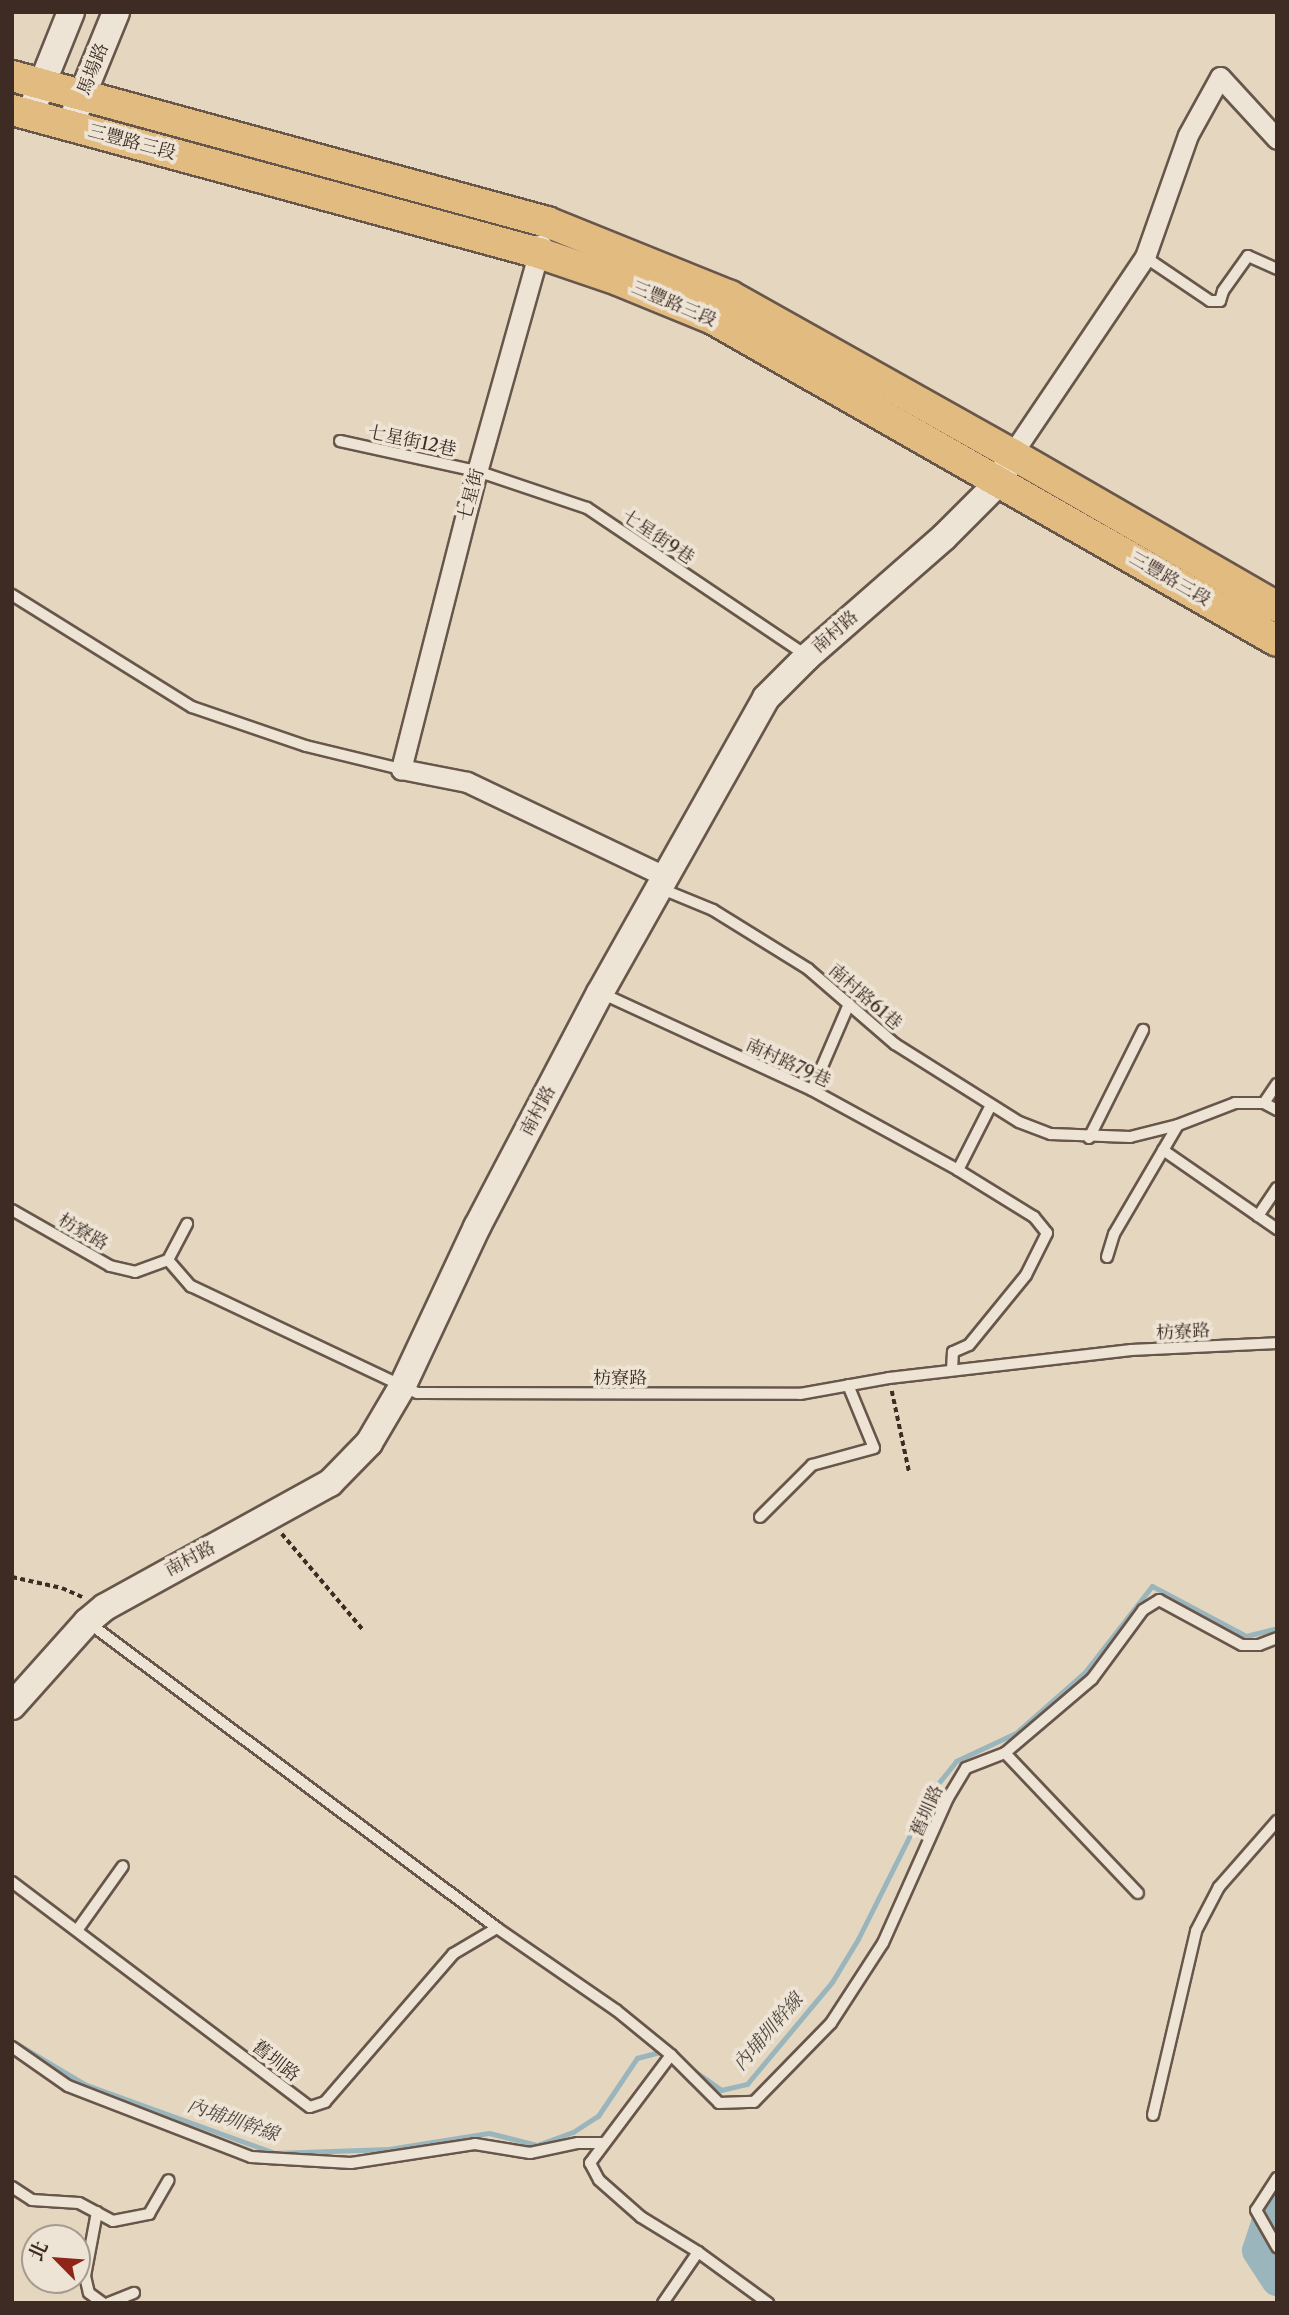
<!DOCTYPE html>
<meta charset="utf-8">
<style>
body{margin:0}
#map{position:relative;width:1289px;height:2315px;overflow:hidden;background:#e4d6bf;font-family:"Libre Caslon Text","Noto Serif TC",serif}
div>[style]{position:absolute}
.stream>*{height:5px;margin:-2.5px;padding:0 2.5px;transform-origin:2.5px;border-radius:2.5px;background:#9ab6bc}
.river>*{height:33px;margin:-16.5px;padding:0 16.5px;transform-origin:16.5px;border-radius:16.5px;background:#9ab6bc}
.path>*{height:3.5px;margin-top:-1.75px;transform-origin:0;background:repeating-linear-gradient(90deg,#3e2b24 0 5px,transparent 0 8.5px)}
.roads{filter:drop-shadow(2px 0 #68564b) drop-shadow(-2px 0 #68564b) drop-shadow(0 2px #68564b) drop-shadow(0 -2px #68564b)}
.lane>*{height:10px;margin:-5px;padding:0 5px;transform-origin:5px;border-radius:5px;background:#ede4d5}
.street>*{height:19px;margin:-9.5px;padding:0 9.5px;transform-origin:9.5px;border-radius:9.5px;background:#ede4d5}
.secondary>*{height:26px;margin:-13px;padding:0 13px;transform-origin:13px;border-radius:13px;background:#ede4d5}
.primary>*{height:30px;margin:-15px;padding:0 15px;transform-origin:15px;border-radius:15px;background:#e2bb80}
span{translate:-50% -50%;white-space:nowrap;text-align:center;line-height:1.15;-webkit-text-stroke:7px #ede4d5;paint-order:stroke}
.street-label{font-size:18px;color:#3e2b24}
.water-label{font-size:19px;color:#504742;font-style:italic}
.frame{position:absolute;inset:0;border:14px solid #3e2b24;pointer-events:none}
.north{position:absolute;left:21px;top:2224px;width:70px;height:70px;box-sizing:border-box;background:#ede4d5;border:2px solid #a79a8e;border-radius:50%;rotate:295deg;font-size:19px;font-weight:700;line-height:28px;text-align:center;color:#3e2b24}
.north::after{content:'';display:block;margin:auto;width:24px;height:32px;background:#8f2418;clip-path:polygon(50% 0,100% 100%,50% 72%,0 100%)}
</style>
<div id="map">
<div class="stream">
<div style="left:12px;top:2041px;width:84px;rotate:30.8deg"></div>
<div style="left:84px;top:2084px;width:203px;rotate:19.9deg"></div>
<div style="left:275px;top:2153px;width:114px;rotate:-2deg"></div>
<div style="left:389px;top:2149px;width:101px;rotate:-9.1deg"></div>
<div style="left:489px;top:2133px;width:49px;rotate:14deg"></div>
<div style="left:537px;top:2145px;width:38px;rotate:-20deg"></div>
<div style="left:573px;top:2132px;width:30px;rotate:-33deg"></div>
<div style="left:598px;top:2116px;width:70px;rotate:-56.1deg"></div>
<div style="left:637px;top:2058px;width:28px;rotate:-15deg"></div>
<div style="left:690px;top:2068px;width:38px;rotate:35deg"></div>
<div style="left:721px;top:2090px;width:27px;rotate:-13deg"></div>
<div style="left:747px;top:2084px;width:133px;rotate:-50.2deg"></div>
<div style="left:832px;top:1982px;width:50px;rotate:-58.8deg"></div>
<div style="left:858px;top:1939px;width:165px;rotate:-63.4deg"></div>
<div style="left:932px;top:1791px;width:38px;rotate:-51deg"></div>
<div style="left:956px;top:1761px;width:66px;rotate:-25deg"></div>
<div style="left:1016px;top:1733px;width:92px;rotate:-41.5deg"></div>
<div style="left:1085px;top:1672px;width:109px;rotate:-52.1deg"></div>
<div style="left:1152px;top:1586px;width:106px;rotate:28deg"></div>
<div style="left:1246px;top:1636px;width:32px;rotate:-14deg"></div>
</div>
<div class="river">
<div style="left:1277px;top:2209px;width:17px;rotate:126deg"></div>
<div style="left:1267px;top:2223px;width:28px;rotate:108deg"></div>
<div style="left:1258px;top:2250px;width:35px;rotate:57deg"></div>
</div>
<div class="path">
<div style="left:892px;top:1391px;width:82px;rotate:78deg"></div>
<div style="left:282px;top:1534px;width:127px;rotate:49.8deg"></div>
<div style="left:12px;top:1577px;width:51px;rotate:12.4deg"></div>
<div style="left:62px;top:1588px;width:24px;rotate:24deg"></div>
</div>
<div class="roads">
<div class="lane">
<div style="left:1145px;top:257px;width:78px;rotate:34.1deg"></div>
<div style="left:1210px;top:301px;width:10px"></div>
<div style="left:1220px;top:301px;width:10px;rotate:-73deg"></div>
<div style="left:1223px;top:291px;width:43px;rotate:-54.5deg"></div>
<div style="left:1248px;top:256px;width:32px;rotate:24deg"></div>
<div style="left:340px;top:441px;width:140px;rotate:12.4deg"></div>
<div style="left:477px;top:471px;width:116px;rotate:18.6deg"></div>
<div style="left:587px;top:508px;width:265px;rotate:33.9deg"></div>
<div style="left:12px;top:595px;width:212px;rotate:31.9deg"></div>
<div style="left:192px;top:707px;width:120px;rotate:18.9deg"></div>
<div style="left:306px;top:746px;width:98px;rotate:13.6deg"></div>
<div style="left:662px;top:889px;width:55px;rotate:22.4deg"></div>
<div style="left:713px;top:910px;width:112px;rotate:31.8deg"></div>
<div style="left:808px;top:969px;width:115px;rotate:40.8deg"></div>
<div style="left:895px;top:1044px;width:146px;rotate:32.2deg"></div>
<div style="left:1019px;top:1122px;width:34px;rotate:21deg"></div>
<div style="left:1051px;top:1134px;width:79px;rotate:2.2deg"></div>
<div style="left:1130px;top:1137px;width:49px;rotate:-14deg"></div>
<div style="left:1178px;top:1125px;width:61px;rotate:-21.1deg"></div>
<div style="left:1235px;top:1103px;width:29px"></div>
<div style="left:1264px;top:1103px;width:15px;rotate:28deg"></div>
<div style="left:601px;top:993px;width:232px;rotate:24.7deg"></div>
<div style="left:812px;top:1090px;width:166px;rotate:28.7deg"></div>
<div style="left:812px;top:1090px;width:94px;rotate:-66.7deg"></div>
<div style="left:1264px;top:1103px;width:23px;rotate:-56deg"></div>
<div style="left:1089px;top:1138px;width:121px;rotate:-63.4deg"></div>
<div style="left:1163px;top:1150px;width:139px;rotate:34.7deg"></div>
<div style="left:12px;top:1210px;width:113px;rotate:29.7deg"></div>
<div style="left:110px;top:1266px;width:26px;rotate:13deg"></div>
<div style="left:135px;top:1272px;width:35px;rotate:-20deg"></div>
<div style="left:168px;top:1260px;width:35px;rotate:49deg"></div>
<div style="left:191px;top:1286px;width:250px;rotate:25.3deg"></div>
<div style="left:417px;top:1393px;width:383px;rotate:0.1deg"></div>
<div style="left:800px;top:1394px;width:90px;rotate:-10.2deg"></div>
<div style="left:889px;top:1378px;width:244px;rotate:-6.6deg"></div>
<div style="left:1131px;top:1350px;width:146px;rotate:-2.7deg"></div>
<div style="left:1258px;top:1216px;width:34px;rotate:-56deg"></div>
<div style="left:1107px;top:1257px;width:24px;rotate:-73deg"></div>
<div style="left:1114px;top:1234px;width:126px;rotate:-59.6deg"></div>
<div style="left:168px;top:1260px;width:41px;rotate:-62.2deg"></div>
<div style="left:952px;top:1370px;width:18px;rotate:-87deg"></div>
<div style="left:953px;top:1352px;width:17px;rotate:-24deg"></div>
<div style="left:969px;top:1345px;width:90px;rotate:-50.8deg"></div>
<div style="left:1026px;top:1275px;width:47px;rotate:-63.4deg"></div>
<div style="left:1047px;top:1233px;width:21px;rotate:-129deg"></div>
<div style="left:1034px;top:1217px;width:89px;rotate:-148.3deg"></div>
<div style="left:958px;top:1170px;width:73px;rotate:-63.1deg"></div>
<div style="left:760px;top:1517px;width:74px;rotate:-45deg"></div>
<div style="left:812px;top:1465px;width:64px;rotate:-15.3deg"></div>
<div style="left:874px;top:1448px;width:68px;rotate:-112.4deg"></div>
<div style="left:89px;top:1623px;width:509px;rotate:36.78deg"></div>
<div style="left:497px;top:1928px;width:145px;rotate:34.6deg"></div>
<div style="left:616px;top:2010px;width:71px;rotate:39.3deg"></div>
<div style="left:671px;top:2055px;width:68px;rotate:45deg"></div>
<div style="left:719px;top:2103px;width:35px;rotate:-2deg"></div>
<div style="left:754px;top:2102px;width:110px;rotate:-45.7deg"></div>
<div style="left:831px;top:2023px;width:95px;rotate:-57deg"></div>
<div style="left:883px;top:1943px;width:159px;rotate:-65.9deg"></div>
<div style="left:948px;top:1798px;width:35px;rotate:-59deg"></div>
<div style="left:966px;top:1768px;width:42px;rotate:-21deg"></div>
<div style="left:1005px;top:1753px;width:114px;rotate:-40.4deg"></div>
<div style="left:1092px;top:1679px;width:86px;rotate:-53.5deg"></div>
<div style="left:1143px;top:1610px;width:19px;rotate:-32deg"></div>
<div style="left:1159px;top:1600px;width:94px;rotate:28.5deg"></div>
<div style="left:1242px;top:1645px;width:17px"></div>
<div style="left:1259px;top:1645px;width:19px;rotate:-21deg"></div>
<div style="left:1005px;top:1753px;width:193px;rotate:46.5deg"></div>
<div style="left:12px;top:1882px;width:373px;rotate:37.1deg"></div>
<div style="left:310px;top:2107px;width:16px;rotate:-18deg"></div>
<div style="left:325px;top:2102px;width:196px;rotate:-49.1deg"></div>
<div style="left:453px;top:1954px;width:51px;rotate:-30.6deg"></div>
<div style="left:78px;top:1929px;width:77px;rotate:-54.5deg"></div>
<div style="left:12px;top:2047px;width:68px;rotate:34.9deg"></div>
<div style="left:68px;top:2086px;width:196px;rotate:21.2deg"></div>
<div style="left:251px;top:2157px;width:100px;rotate:3.4deg"></div>
<div style="left:351px;top:2163px;width:125px;rotate:-8.7deg"></div>
<div style="left:475px;top:2144px;width:56px;rotate:9.3deg"></div>
<div style="left:530px;top:2153px;width:49px;rotate:-11.8deg"></div>
<div style="left:578px;top:2143px;width:25px"></div>
<div style="left:671px;top:2055px;width:135px;rotate:126.9deg"></div>
<div style="left:590px;top:2163px;width:19px;rotate:62deg"></div>
<div style="left:599px;top:2180px;width:56px;rotate:41.4deg"></div>
<div style="left:641px;top:2217px;width:67px;rotate:31.6deg"></div>
<div style="left:698px;top:2252px;width:87px;rotate:36.1deg"></div>
<div style="left:1153px;top:2115px;width:189px;rotate:-76.8deg"></div>
<div style="left:1196px;top:1931px;width:50px;rotate:-62.4deg"></div>
<div style="left:1219px;top:1887px;width:88px;rotate:-48.7deg"></div>
<div style="left:1277px;top:2178px;width:38px;rotate:123deg"></div>
<div style="left:1256px;top:2210px;width:43px;rotate:60.4deg"></div>
<div style="left:12px;top:2187px;width:24px;rotate:33deg"></div>
<div style="left:32px;top:2200px;width:47px;rotate:3.7deg"></div>
<div style="left:79px;top:2203px;width:38px;rotate:28deg"></div>
<div style="left:113px;top:2221px;width:37px;rotate:-11deg"></div>
<div style="left:149px;top:2214px;width:39px;rotate:-60deg"></div>
<div style="left:97px;top:2212px;width:65px;rotate:100.6deg"></div>
<div style="left:85px;top:2276px;width:17px;rotate:77deg"></div>
<div style="left:89px;top:2293px;width:17px;rotate:36deg"></div>
<div style="left:109px;top:2303px;width:27px;rotate:-22deg"></div>
<div style="left:663px;top:2303px;width:62px;rotate:-55.5deg"></div>
</div>
<div class="street">
<div style="left:541px;top:244px;width:236px;rotate:105.7deg"></div>
<div style="left:477px;top:471px;width:308px;rotate:104.3deg"></div>
<div style="left:401px;top:769px;width:67px;rotate:11.1deg"></div>
<div style="left:467px;top:782px;width:218px;rotate:25.5deg"></div>
<div style="left:1012px;top:454px;width:238px;rotate:-56deg"></div>
<div style="left:1145px;top:257px;width:129px;rotate:-70.6deg"></div>
<div style="left:1188px;top:135px;width:66px;rotate:-61.1deg"></div>
<div style="left:1220px;top:77px;width:84px;rotate:47.4deg"></div>
</div>
<div class="secondary">
<div style="left:30px;top:114px;width:110px;rotate:-68.1deg"></div>
<div style="left:70px;top:125px;width:122px;rotate:-67.8deg"></div>
<div style="left:12px;top:1706px;width:113px;rotate:-48.2deg"></div>
<div style="left:87px;top:1622px;width:23px;rotate:-40deg"></div>
<div style="left:105px;top:1607px;width:257px;rotate:-28.9deg"></div>
<div style="left:330px;top:1483px;width:56px;rotate:-45.7deg"></div>
<div style="left:369px;top:1443px;width:65px;rotate:-59.5deg"></div>
<div style="left:402px;top:1387px;width:177px;rotate:-64.9deg"></div>
<div style="left:477px;top:1227px;width:264px;rotate:-62.3deg"></div>
<div style="left:600px;top:993px;width:338px;rotate:-60.6deg"></div>
<div style="left:766px;top:698px;width:58px;rotate:-45deg"></div>
<div style="left:807px;top:657px;width:182px;rotate:-41.2deg"></div>
<div style="left:944px;top:537px;width:79px;rotate:-45deg"></div>
<div style="left:1000px;top:481px;width:17px;rotate:-66deg"></div>
</div>
<div class="primary">
<div style="left:12px;top:76px;width:555px;rotate:15.26deg"></div>
<div style="left:547px;top:222px;width:197px;rotate:22deg"></div>
<div style="left:730px;top:296px;width:323px;rotate:29.3deg"></div>
<div style="left:1012px;top:454px;width:306px;rotate:30deg"></div>
<div style="left:12px;top:110px;width:546px;rotate:15.18deg"></div>
<div style="left:539px;top:253px;width:83px;rotate:18.9deg"></div>
<div style="left:618px;top:280px;width:103px;rotate:22.3deg"></div>
<div style="left:713px;top:319px;width:649px;rotate:29.72deg"></div>
</div>
</div>
<div class="street-label">
<span style="left:93px;top:69px;rotate:-68deg">馬場路</span>
<span style="left:132px;top:142px;rotate:15deg">三豐路三段</span>
<span style="left:674px;top:304px;rotate:23deg">三豐路三段</span>
<span style="left:412px;top:441px;rotate:12deg">七星街12巷</span>
<span style="left:471px;top:495px;rotate:-75deg">七星街</span>
<span style="left:658px;top:537px;rotate:34deg">七星街9巷</span>
<span style="left:1170px;top:579px;rotate:30deg">三豐路三段</span>
<span style="left:835px;top:632px;rotate:-41deg">南村路</span>
<span style="left:865px;top:997px;rotate:41deg">南村路61巷</span>
<span style="left:788px;top:1063px;rotate:25deg">南村路79巷</span>
<span style="left:538px;top:1111px;rotate:-62deg">南村路</span>
<span style="left:83px;top:1232px;rotate:30deg">枋寮路</span>
<span style="left:1183px;top:1332px;rotate:-3deg">枋寮路</span>
<span style="left:620px;top:1378px">枋寮路</span>
<span style="left:190px;top:1559px;rotate:-28deg">南村路</span>
<span style="left:927px;top:1811px;rotate:-66deg">舊圳路</span>
<span style="left:276px;top:2061px;rotate:38deg">舊圳路</span>
</div>
<div class="water-label">
<span style="left:768px;top:2032px;rotate:-49deg">內埔圳幹線</span>
<span style="left:233px;top:2120px;rotate:19deg">內埔圳幹線</span>
</div>
<div class="frame"></div>
<div class="north">北</div>
</div>
